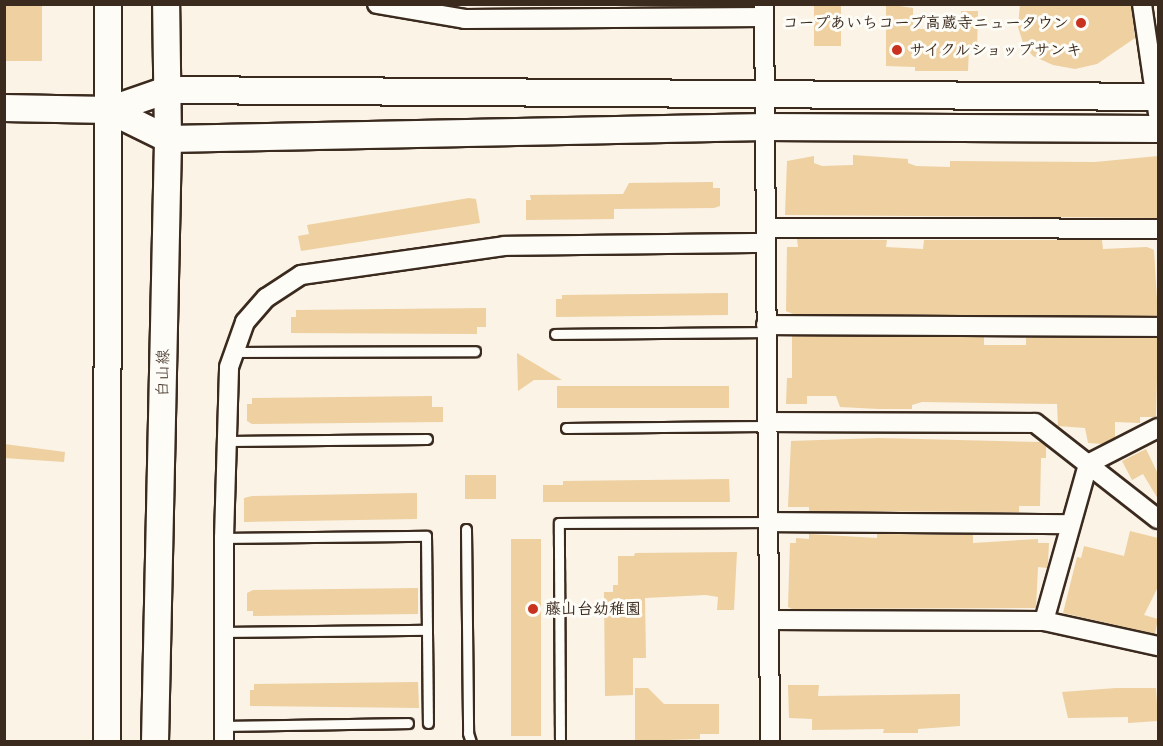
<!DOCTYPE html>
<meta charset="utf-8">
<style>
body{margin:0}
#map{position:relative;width:1163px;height:746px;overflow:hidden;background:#faf3e6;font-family:"Architects Daughter","Klee One",sans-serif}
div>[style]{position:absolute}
.building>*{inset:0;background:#eed0a1;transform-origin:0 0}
.roads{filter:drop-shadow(2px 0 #3b2a1e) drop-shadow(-2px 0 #3b2a1e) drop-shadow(0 2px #3b2a1e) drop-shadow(0 -2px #3b2a1e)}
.lane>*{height:9px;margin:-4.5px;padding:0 4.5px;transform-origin:4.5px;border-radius:4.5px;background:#fdfcf7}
.street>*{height:18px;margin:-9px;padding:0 9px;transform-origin:9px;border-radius:9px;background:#fdfcf7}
.secondary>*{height:26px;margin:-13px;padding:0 13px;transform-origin:13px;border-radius:13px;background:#fdfcf7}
.dots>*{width:16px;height:16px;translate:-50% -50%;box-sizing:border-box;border:3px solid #fdfcf7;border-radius:50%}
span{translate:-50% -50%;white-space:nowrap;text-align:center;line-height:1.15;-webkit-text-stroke:6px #fdfcf7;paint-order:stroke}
.poi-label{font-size:16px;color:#3b2a1e;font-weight:700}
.right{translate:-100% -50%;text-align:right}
.left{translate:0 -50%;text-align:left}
.street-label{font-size:16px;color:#3b2a1e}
.frame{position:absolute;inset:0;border:6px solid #3b2a1e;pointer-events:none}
</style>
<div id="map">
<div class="building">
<div style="left:4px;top:4px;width:38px;height:57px"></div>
<div style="left:814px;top:4px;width:27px;height:42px"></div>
<div style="clip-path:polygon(886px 4px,913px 8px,913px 29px,960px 29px,961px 11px,978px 11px,977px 49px,969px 49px,968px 71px,915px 71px,915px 67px,886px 66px)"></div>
<div style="clip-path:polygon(1020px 4px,1131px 4px,1135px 38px,1097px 64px,1075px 69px,1053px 65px,1033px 56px,1024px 46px,1018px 27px)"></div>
<div style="clip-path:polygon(853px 155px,908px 159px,908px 163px,916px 166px,950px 167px,950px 161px,1095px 162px,1158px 156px,1158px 218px,785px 215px,787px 161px,814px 156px,814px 163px,822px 166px,853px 165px)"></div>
<div style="clip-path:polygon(713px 182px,713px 188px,720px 188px,720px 206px,714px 208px,614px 209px,614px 219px,526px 220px,526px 200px,531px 200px,530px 195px,623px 194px,629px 183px)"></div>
<div style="clip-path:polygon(469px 198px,476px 199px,480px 223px,301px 251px,298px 236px,309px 234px,307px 225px)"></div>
<div style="clip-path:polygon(797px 239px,887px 240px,886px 247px,923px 249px,924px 240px,1102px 240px,1103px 249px,1147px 247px,1154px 250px,1158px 316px,793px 314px,786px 311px,787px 247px,798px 247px)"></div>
<div style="clip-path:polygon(728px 293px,728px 315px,556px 317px,556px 299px,562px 299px,562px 295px)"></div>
<div style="clip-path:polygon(486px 308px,486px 327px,477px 327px,477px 334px,291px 333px,291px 317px,296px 317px,296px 310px)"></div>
<div style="clip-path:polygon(792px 336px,984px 337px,984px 345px,1026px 345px,1026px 338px,1158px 338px,1156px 417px,1140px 417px,1140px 423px,1115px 422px,1115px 438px,1103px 444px,1088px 443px,1085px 428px,1058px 426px,1057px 404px,922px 402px,912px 405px,912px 409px,879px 409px,840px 407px,836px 396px,807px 396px,807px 404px,786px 404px,787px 378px,792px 378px)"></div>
<div style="clip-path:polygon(517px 353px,562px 380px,534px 380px,518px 391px)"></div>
<div style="left:729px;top:386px;width:22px;height:172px;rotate:90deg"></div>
<div style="clip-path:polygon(432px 396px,432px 407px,443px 407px,443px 422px,252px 424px,247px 421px,247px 404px,252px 404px,252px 398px)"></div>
<div style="clip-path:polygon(879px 438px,1040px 442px,1046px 446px,1046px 458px,1041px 458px,1040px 506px,1019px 506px,1019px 512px,809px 511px,809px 507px,788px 507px,791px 441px)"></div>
<div style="clip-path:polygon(4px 444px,65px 452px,64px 462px,4px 458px)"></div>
<div style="clip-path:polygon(1146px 449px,1158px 474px,1158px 499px,1143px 474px,1132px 480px,1122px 461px)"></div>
<div style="left:465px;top:475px;width:31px;height:24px"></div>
<div style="clip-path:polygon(729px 479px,730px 502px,543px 502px,543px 485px,563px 485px,563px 481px)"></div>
<div style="clip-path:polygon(417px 493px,417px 519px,244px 522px,244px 498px,252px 496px)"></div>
<div style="clip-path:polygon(1130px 531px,1158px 538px,1158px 587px,1144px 615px,1158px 619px,1155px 634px,1063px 613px,1077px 557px,1081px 558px,1084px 546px,1124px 556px)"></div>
<div style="clip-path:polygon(809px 534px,877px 538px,877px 534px,973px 535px,973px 543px,1038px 539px,1038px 543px,1049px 543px,1048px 563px,1047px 568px,1038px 567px,1036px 608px,792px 609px,788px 607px,790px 543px,796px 543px,796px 538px,809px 539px)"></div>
<div style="left:511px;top:539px;width:30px;height:197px"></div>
<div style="clip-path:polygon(737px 552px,734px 610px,717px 610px,718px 597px,706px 595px,645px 598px,646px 658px,633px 658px,633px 695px,605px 696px,604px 592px,613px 592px,613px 585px,618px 585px,618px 556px,634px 556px,635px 553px)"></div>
<div style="clip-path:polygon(418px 588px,418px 614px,253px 616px,253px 611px,247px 611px,247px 593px,253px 590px)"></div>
<div style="clip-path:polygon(418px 682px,419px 708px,250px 706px,250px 690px,254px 690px,254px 684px)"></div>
<div style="clip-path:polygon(788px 685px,819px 685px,818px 696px,960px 694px,960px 726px,918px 729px,918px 733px,883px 733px,884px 729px,812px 730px,812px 719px,789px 718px)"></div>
<div style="clip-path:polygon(635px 688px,648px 688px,664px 704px,719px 704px,719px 734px,700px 734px,700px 739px,635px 741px)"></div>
<div style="clip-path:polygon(1116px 688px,1156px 688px,1158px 721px,1128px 723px,1128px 717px,1068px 718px,1062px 692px)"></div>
</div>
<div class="roads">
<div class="lane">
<div style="left:555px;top:334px;width:212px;rotate:-0.5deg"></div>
<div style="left:233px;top:352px;width:242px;rotate:-0.2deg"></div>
<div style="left:566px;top:428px;width:201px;rotate:-0.6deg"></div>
<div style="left:228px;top:441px;width:199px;rotate:-0.6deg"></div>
<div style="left:466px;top:529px;width:204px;rotate:89.4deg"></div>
<div style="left:468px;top:733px;width:9px;rotate:72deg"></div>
<div style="left:224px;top:538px;width:202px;rotate:-0.6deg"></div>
<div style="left:426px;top:536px;width:187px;rotate:89.4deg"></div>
<div style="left:225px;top:632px;width:202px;rotate:-0.6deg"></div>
<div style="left:226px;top:726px;width:182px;rotate:-0.9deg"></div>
<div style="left:560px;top:742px;width:219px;rotate:-90.3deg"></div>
<div style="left:559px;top:523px;width:209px;rotate:-0.3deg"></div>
</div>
<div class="street">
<div style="left:377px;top:4px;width:89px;rotate:9.7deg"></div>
<div style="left:465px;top:19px;width:299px;rotate:-0.4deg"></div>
<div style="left:764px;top:4px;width:738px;rotate:89.53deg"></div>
<div style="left:1142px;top:4px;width:111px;rotate:81.7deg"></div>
<div style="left:766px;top:228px;width:392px;rotate:0.1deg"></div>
<div style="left:766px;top:325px;width:392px;rotate:0.3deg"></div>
<div style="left:767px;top:422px;width:268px;rotate:0.2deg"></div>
<div style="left:1035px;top:423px;width:156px;rotate:38deg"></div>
<div style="left:768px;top:522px;width:300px;rotate:0.4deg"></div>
<div style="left:769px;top:620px;width:275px;rotate:0.2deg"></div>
<div style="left:1044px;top:621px;width:117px;rotate:12.4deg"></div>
<div style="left:1044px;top:621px;width:163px;rotate:-74.3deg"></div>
<div style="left:1088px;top:464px;width:79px;rotate:-27.2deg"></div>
<div style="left:224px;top:742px;width:204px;rotate:-90deg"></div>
<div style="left:224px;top:538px;width:171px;rotate:-88.3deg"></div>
<div style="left:229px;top:367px;width:48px;rotate:-70.4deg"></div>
<div style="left:245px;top:322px;width:32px;rotate:-49deg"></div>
<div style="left:266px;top:298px;width:42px;rotate:-33.3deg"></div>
<div style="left:301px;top:275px;width:205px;rotate:-8.1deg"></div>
<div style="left:504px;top:246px;width:262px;rotate:-0.7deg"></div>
</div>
<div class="secondary">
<div style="left:4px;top:108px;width:105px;rotate:1.1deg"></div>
<div style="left:109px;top:110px;width:61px;rotate:-19deg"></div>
<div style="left:167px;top:90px;width:991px;rotate:0.4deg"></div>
<div style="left:109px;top:110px;width:66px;rotate:26.2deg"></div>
<div style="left:168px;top:139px;width:597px;rotate:-1.15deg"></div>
<div style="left:765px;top:127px;width:393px;rotate:0.3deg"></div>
<div style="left:107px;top:742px;width:738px;rotate:-89.92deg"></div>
<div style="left:155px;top:742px;width:603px;rotate:-88.76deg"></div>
<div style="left:168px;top:139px;width:135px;rotate:-90.8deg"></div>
</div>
</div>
<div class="dots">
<div style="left:1081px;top:23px;background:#c8321e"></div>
<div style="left:897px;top:50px;background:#c8321e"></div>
<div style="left:533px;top:609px;background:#c8321e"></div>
</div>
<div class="poi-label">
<span class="right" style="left:1069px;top:23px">コープあいちコープ高蔵寺ニュータウン</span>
<span class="left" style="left:909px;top:50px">サイクルショップサンキ</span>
<span class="left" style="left:545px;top:609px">藤山台幼稚園</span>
</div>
<div class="street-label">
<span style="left:163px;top:373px;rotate:-89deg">白山線</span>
</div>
<div class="frame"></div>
</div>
